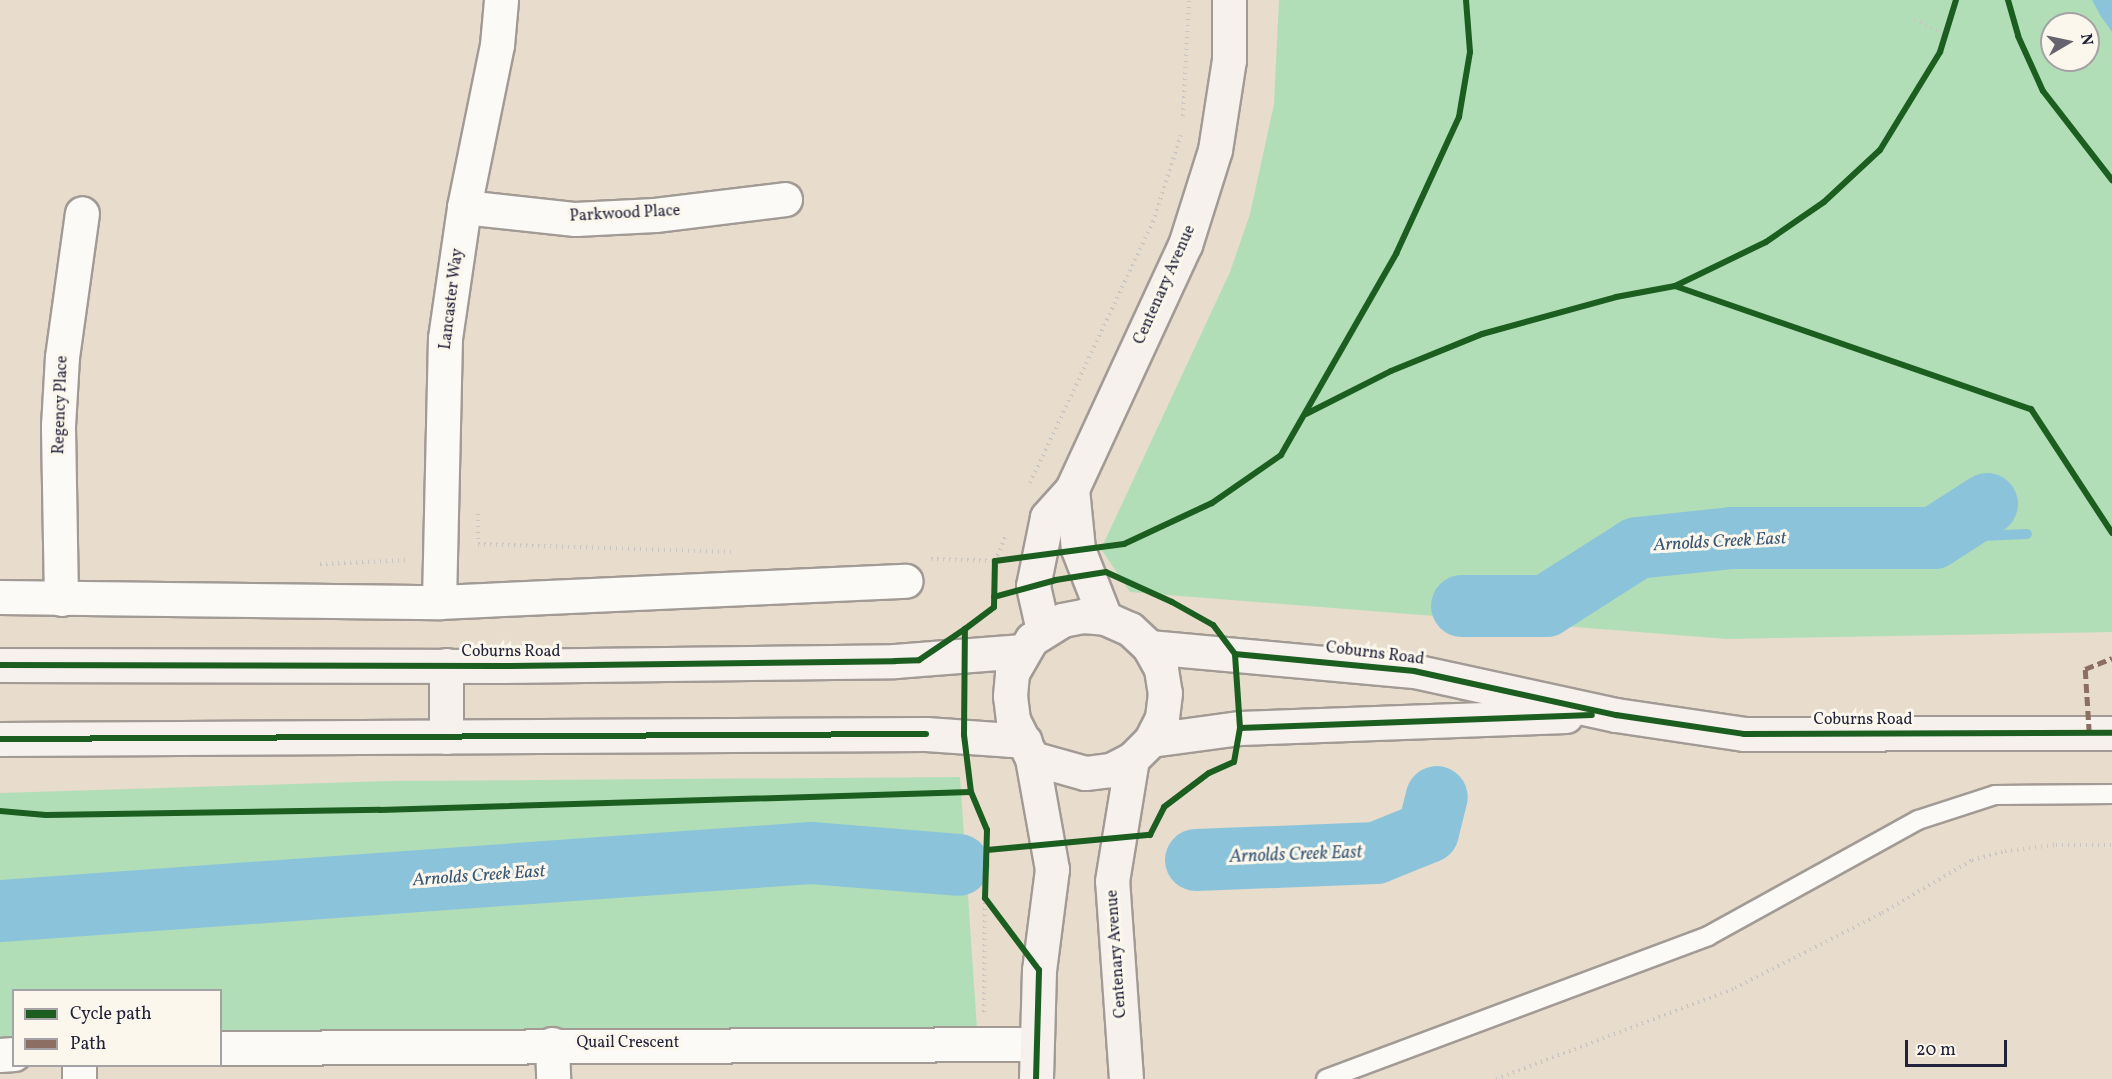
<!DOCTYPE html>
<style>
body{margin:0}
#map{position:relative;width:2112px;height:1079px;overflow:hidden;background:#e8dccc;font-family:Vollkorn,serif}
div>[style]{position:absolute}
.green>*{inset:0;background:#b2deb7}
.water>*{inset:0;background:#8bc4da}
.stream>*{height:10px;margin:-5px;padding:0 5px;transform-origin:5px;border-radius:5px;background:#8bc4da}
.river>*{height:62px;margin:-31px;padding:0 31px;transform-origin:31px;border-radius:31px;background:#8bc4da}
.path>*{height:4px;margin-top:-2px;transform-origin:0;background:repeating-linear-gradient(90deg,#c9c6c4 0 1.5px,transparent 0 6px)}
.roads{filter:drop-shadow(2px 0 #a29b95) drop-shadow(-2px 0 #a29b95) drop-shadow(0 2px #a29b95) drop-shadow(0 -2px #a29b95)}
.lane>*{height:18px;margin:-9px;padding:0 9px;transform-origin:9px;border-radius:9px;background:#fcfaf7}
.street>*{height:33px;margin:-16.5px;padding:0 16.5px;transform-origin:16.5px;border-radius:16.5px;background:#fcfaf7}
.secondary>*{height:33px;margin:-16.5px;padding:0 16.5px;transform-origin:16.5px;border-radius:16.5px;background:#f6f1ec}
.quiet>*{height:4.5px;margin-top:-2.25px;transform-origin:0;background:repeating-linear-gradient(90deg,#8d6e63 0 9px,transparent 0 13.5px)}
.cycleway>*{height:6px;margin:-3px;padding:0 3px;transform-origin:3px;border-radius:3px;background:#1b5e20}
span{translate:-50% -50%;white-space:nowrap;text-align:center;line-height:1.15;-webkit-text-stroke:6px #fbf7ec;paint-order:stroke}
.street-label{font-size:16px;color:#22223b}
.water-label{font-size:18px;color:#395775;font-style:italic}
.legend{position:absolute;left:12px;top:989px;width:210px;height:78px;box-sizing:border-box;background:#fbf7ec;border:2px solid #a4a2a5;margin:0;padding:8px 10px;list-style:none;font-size:18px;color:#22223b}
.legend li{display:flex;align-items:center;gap:12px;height:30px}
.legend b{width:30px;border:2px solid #a4a2a5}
.north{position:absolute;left:2040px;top:12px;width:60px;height:60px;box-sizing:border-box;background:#fbf7ec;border:2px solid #a4a2a5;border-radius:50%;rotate:81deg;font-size:16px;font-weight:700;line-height:24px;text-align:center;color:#22223b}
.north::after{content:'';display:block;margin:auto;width:21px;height:27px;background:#67636e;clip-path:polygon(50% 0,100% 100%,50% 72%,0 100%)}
.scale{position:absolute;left:1905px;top:1040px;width:102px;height:27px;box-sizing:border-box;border:3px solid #22223b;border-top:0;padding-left:8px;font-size:18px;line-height:21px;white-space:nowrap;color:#22223b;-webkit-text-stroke:4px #fbf7ec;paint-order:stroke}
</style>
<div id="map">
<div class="green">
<div style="clip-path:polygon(evenodd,1279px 0,2112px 0,2112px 632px,1727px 639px,1130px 592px,1101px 549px,1230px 272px,1250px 214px,1274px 104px,1279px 0,2052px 24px,2088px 24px,2088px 60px,2052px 60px,2052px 24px)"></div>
<div style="clip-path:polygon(960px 777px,977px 1029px,221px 1035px,220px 990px,14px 990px,13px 1037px,0 1037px,0 793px,389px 781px)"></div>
</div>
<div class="water">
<div style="clip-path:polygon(2092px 0,2112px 0,2112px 32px,2100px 15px)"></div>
</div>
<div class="stream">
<div style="left:1934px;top:538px;width:93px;rotate:-2.5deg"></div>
</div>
<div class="river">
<div style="left:1462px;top:606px;width:84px"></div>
<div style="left:1546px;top:606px;width:108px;rotate:-32.5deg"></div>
<div style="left:1637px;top:548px;width:96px;rotate:-6deg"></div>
<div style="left:1732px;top:538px;width:202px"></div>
<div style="left:1934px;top:538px;width:63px;rotate:-32.7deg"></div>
<div style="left:1196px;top:860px;width:180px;rotate:-2.2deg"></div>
<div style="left:1376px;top:853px;width:56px;rotate:-22deg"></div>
<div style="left:1428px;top:832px;width:36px;rotate:-76deg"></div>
<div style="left:0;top:911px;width:813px;rotate:-4.09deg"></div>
<div style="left:811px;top:853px;width:148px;rotate:4.6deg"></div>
</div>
<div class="path">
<div style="left:1914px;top:20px;width:35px;rotate:25deg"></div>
<div style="left:1183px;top:116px;width:116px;rotate:-87deg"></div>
<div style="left:1030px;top:483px;width:289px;rotate:-64.8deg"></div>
<div style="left:1153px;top:222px;width:91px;rotate:-72.2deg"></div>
<div style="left:478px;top:514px;width:30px;rotate:90deg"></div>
<div style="left:478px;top:544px;width:253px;rotate:1.8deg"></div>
<div style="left:931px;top:559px;width:64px;rotate:1.8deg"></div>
<div style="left:995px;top:561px;width:30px;rotate:-67deg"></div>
<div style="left:320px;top:564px;width:86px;rotate:-2.7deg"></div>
<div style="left:984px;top:1012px;width:114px;rotate:-89.5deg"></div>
<div style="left:1496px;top:1079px;width:256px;rotate:-20.8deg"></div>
<div style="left:1735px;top:988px;width:165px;rotate:-27deg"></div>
<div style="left:1882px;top:913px;width:104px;rotate:-30.5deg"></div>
<div style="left:1972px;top:860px;width:34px;rotate:-15deg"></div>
<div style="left:2005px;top:851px;width:51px;rotate:-6.7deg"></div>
<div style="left:2056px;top:845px;width:56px"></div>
</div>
<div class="roads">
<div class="lane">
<div style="left:1326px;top:1079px;width:408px;rotate:-20.5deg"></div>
<div style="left:1708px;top:936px;width:240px;rotate:-28.9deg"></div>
<div style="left:1918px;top:820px;width:81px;rotate:-18deg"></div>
<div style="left:1995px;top:795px;width:117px;rotate:-0.5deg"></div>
</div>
<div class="street">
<div style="left:464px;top:207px;width:112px;rotate:6.2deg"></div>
<div style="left:575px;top:219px;width:80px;rotate:-2.9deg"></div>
<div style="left:655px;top:215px;width:131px;rotate:-7deg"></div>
<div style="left:0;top:597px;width:439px;rotate:0.7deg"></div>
<div style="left:439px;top:602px;width:467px;rotate:-2.6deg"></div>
<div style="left:61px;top:599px;width:173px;rotate:-91deg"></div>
<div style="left:58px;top:426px;width:69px;rotate:-86.7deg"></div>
<div style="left:62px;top:357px;width:145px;rotate:-82.1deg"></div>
<div style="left:439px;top:602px;width:264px;rotate:-88.7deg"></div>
<div style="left:445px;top:338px;width:132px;rotate:-81.7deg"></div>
<div style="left:464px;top:207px;width:165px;rotate:-78.5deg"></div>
<div style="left:497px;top:45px;width:45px;rotate:-84.9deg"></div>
<div style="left:552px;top:1044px;width:35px;rotate:88deg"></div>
<div style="left:220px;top:1048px;width:816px;rotate:-0.28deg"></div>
<div style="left:0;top:1055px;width:14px;rotate:-4deg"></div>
<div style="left:79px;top:1066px;width:13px;rotate:90deg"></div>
</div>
<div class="secondary">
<div style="left:1072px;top:489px;width:60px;rotate:84.3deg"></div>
<div style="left:1078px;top:549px;width:74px;rotate:68.6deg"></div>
<div style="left:1083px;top:616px;width:22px;rotate:5deg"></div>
<div style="left:1105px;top:618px;width:27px;rotate:24deg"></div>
<div style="left:1130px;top:629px;width:26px;rotate:43deg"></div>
<div style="left:1149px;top:647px;width:25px;rotate:61deg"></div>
<div style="left:1161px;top:669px;width:24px;rotate:81deg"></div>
<div style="left:1165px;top:693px;width:25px;rotate:97deg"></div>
<div style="left:1162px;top:718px;width:25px;rotate:117deg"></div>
<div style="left:1151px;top:740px;width:27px;rotate:135deg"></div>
<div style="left:1132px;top:759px;width:25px;rotate:153deg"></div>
<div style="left:1110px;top:770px;width:25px;rotate:173deg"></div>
<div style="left:1085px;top:773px;width:55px;rotate:-164.2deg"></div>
<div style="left:1032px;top:758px;width:42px;rotate:-116.6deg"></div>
<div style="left:1013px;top:720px;width:24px;rotate:-97deg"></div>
<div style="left:1010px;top:696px;width:23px;rotate:-85deg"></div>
<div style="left:1012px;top:673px;width:39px;rotate:-60deg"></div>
<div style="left:1032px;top:639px;width:36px;rotate:-32deg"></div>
<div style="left:1062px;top:620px;width:21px;rotate:-11deg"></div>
<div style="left:1043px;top:630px;width:45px;rotate:-102.8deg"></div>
<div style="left:1033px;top:586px;width:70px;rotate:-78.5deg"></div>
<div style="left:1047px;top:517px;width:38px;rotate:-48deg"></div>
<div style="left:1072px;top:489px;width:269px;rotate:-65.2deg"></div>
<div style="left:1185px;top:245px;width:100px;rotate:-72.5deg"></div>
<div style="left:1215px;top:150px;width:91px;rotate:-81.2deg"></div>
<div style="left:1229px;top:60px;width:60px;rotate:-90deg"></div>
<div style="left:1149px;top:647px;width:266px;rotate:5.2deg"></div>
<div style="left:1414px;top:671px;width:207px;rotate:12.3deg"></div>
<div style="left:1616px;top:715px;width:129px;rotate:8.4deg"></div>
<div style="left:1744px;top:734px;width:368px;rotate:-0.2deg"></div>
<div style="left:0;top:665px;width:502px;rotate:0.11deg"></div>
<div style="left:502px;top:666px;width:393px;rotate:-0.7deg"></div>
<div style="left:895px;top:661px;width:127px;rotate:-4.5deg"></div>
<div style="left:446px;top:737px;width:72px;rotate:-90deg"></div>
<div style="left:0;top:739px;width:926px;rotate:-0.31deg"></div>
<div style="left:926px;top:734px;width:99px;rotate:4deg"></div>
<div style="left:1151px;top:740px;width:90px;rotate:-7.7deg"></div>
<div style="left:1240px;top:728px;width:326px;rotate:-2.1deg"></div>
<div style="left:1032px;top:758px;width:113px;rotate:79.8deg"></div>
<div style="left:1052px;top:869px;width:102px;rotate:97.3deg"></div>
<div style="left:1039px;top:970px;width:109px;rotate:91.6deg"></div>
<div style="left:1126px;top:1079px;width:198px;rotate:-94deg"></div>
<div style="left:1112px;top:881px;width:124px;rotate:-80.7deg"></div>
</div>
</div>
<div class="quiet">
<div style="left:2089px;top:733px;width:64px;rotate:-93.6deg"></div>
<div style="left:2085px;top:669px;width:29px;rotate:-22deg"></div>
</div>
<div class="cycleway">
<div style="left:2008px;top:0;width:37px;rotate:74deg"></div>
<div style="left:2018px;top:36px;width:60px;rotate:65.6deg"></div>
<div style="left:2043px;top:91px;width:113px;rotate:52.2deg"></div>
<div style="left:1675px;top:286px;width:101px;rotate:-25.8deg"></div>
<div style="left:1766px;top:242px;width:70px;rotate:-34.6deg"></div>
<div style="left:1824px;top:202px;width:76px;rotate:-42.9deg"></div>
<div style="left:1880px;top:150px;width:115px;rotate:-58.5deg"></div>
<div style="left:1940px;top:52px;width:54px;rotate:-72.9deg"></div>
<div style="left:1306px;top:414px;width:95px;rotate:-26.8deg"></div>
<div style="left:1391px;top:371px;width:98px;rotate:-22.1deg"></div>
<div style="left:1482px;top:334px;width:139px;rotate:-15.4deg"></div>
<div style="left:1616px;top:297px;width:60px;rotate:-10.6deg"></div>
<div style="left:1675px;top:286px;width:377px;rotate:19.1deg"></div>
<div style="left:2031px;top:409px;width:148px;rotate:56.8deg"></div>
<div style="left:1235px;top:654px;width:180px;rotate:5.4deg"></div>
<div style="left:1414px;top:671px;width:207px;rotate:12.3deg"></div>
<div style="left:1616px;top:715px;width:129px;rotate:8.4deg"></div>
<div style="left:1744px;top:734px;width:368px;rotate:-0.2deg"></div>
<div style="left:0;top:665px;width:502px;rotate:0.11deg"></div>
<div style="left:502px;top:666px;width:393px;rotate:-0.7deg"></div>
<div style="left:895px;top:661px;width:24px;rotate:-2deg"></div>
<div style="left:919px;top:660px;width:55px;rotate:-34deg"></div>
<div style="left:1240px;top:728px;width:352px;rotate:-2.1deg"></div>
<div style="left:0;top:739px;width:926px;rotate:-0.31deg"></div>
<div style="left:0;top:811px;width:46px;rotate:5deg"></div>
<div style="left:46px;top:815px;width:334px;rotate:-0.9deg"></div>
<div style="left:380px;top:810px;width:591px;rotate:-1.74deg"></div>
<div style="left:987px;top:850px;width:164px;rotate:-5.3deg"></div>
<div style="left:1150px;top:835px;width:31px;rotate:-63deg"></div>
<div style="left:1164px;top:807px;width:56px;rotate:-37.1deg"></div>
<div style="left:1209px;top:773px;width:27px;rotate:-24deg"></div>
<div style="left:1234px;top:762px;width:35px;rotate:-80deg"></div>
<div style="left:1240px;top:728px;width:74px;rotate:-93.9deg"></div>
<div style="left:1235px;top:654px;width:36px;rotate:-127deg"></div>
<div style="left:1213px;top:625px;width:47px;rotate:-150.7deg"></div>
<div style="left:1172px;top:602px;width:72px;rotate:-155.6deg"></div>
<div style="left:1106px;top:572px;width:51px;rotate:170.9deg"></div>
<div style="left:1056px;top:580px;width:64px;rotate:164.7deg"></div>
<div style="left:1036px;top:1079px;width:109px;rotate:-88.4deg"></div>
<div style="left:1039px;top:970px;width:90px;rotate:-126.9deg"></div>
<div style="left:985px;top:898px;width:68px;rotate:-88.3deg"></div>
<div style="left:987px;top:830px;width:41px;rotate:-112.8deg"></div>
<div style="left:971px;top:792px;width:57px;rotate:-97deg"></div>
<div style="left:964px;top:735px;width:106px;rotate:-89.5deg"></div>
<div style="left:965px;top:629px;width:36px;rotate:-37deg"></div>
<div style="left:994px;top:607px;width:46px;rotate:-88.8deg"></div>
<div style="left:995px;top:561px;width:130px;rotate:-7.5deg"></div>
<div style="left:1124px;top:544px;width:97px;rotate:-25deg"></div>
<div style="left:1212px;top:503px;width:84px;rotate:-34.8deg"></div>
<div style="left:1281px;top:455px;width:232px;rotate:-60.2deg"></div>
<div style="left:1396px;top:254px;width:151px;rotate:-65.3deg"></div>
<div style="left:1459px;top:117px;width:66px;rotate:-80.4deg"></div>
<div style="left:1470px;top:52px;width:52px;rotate:-94.4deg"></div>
</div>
<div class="street-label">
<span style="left:625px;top:214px;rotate:-3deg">Parkwood Place</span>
<span style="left:1165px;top:285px;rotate:-66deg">Centenary Avenue</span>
<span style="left:452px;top:299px;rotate:-83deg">Lancaster Way</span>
<span style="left:61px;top:405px;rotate:-88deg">Regency Place</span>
<span style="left:511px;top:652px">Coburns Road</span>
<span style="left:1375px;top:654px;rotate:7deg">Coburns Road</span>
<span style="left:1863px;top:720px">Coburns Road</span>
<span style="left:1117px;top:954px;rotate:-94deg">Centenary Avenue</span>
<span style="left:628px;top:1043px">Quail Crescent</span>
</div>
<div class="water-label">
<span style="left:1720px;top:543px;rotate:-3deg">Arnolds Creek East</span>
<span style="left:1296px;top:856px;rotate:-2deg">Arnolds Creek East</span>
<span style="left:479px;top:877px;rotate:-4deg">Arnolds Creek East</span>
</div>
<ul class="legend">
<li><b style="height:8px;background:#1b5e20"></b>Cycle path</li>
<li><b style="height:8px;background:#8d6e63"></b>Path</li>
</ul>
<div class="north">N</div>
<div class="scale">20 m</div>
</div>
